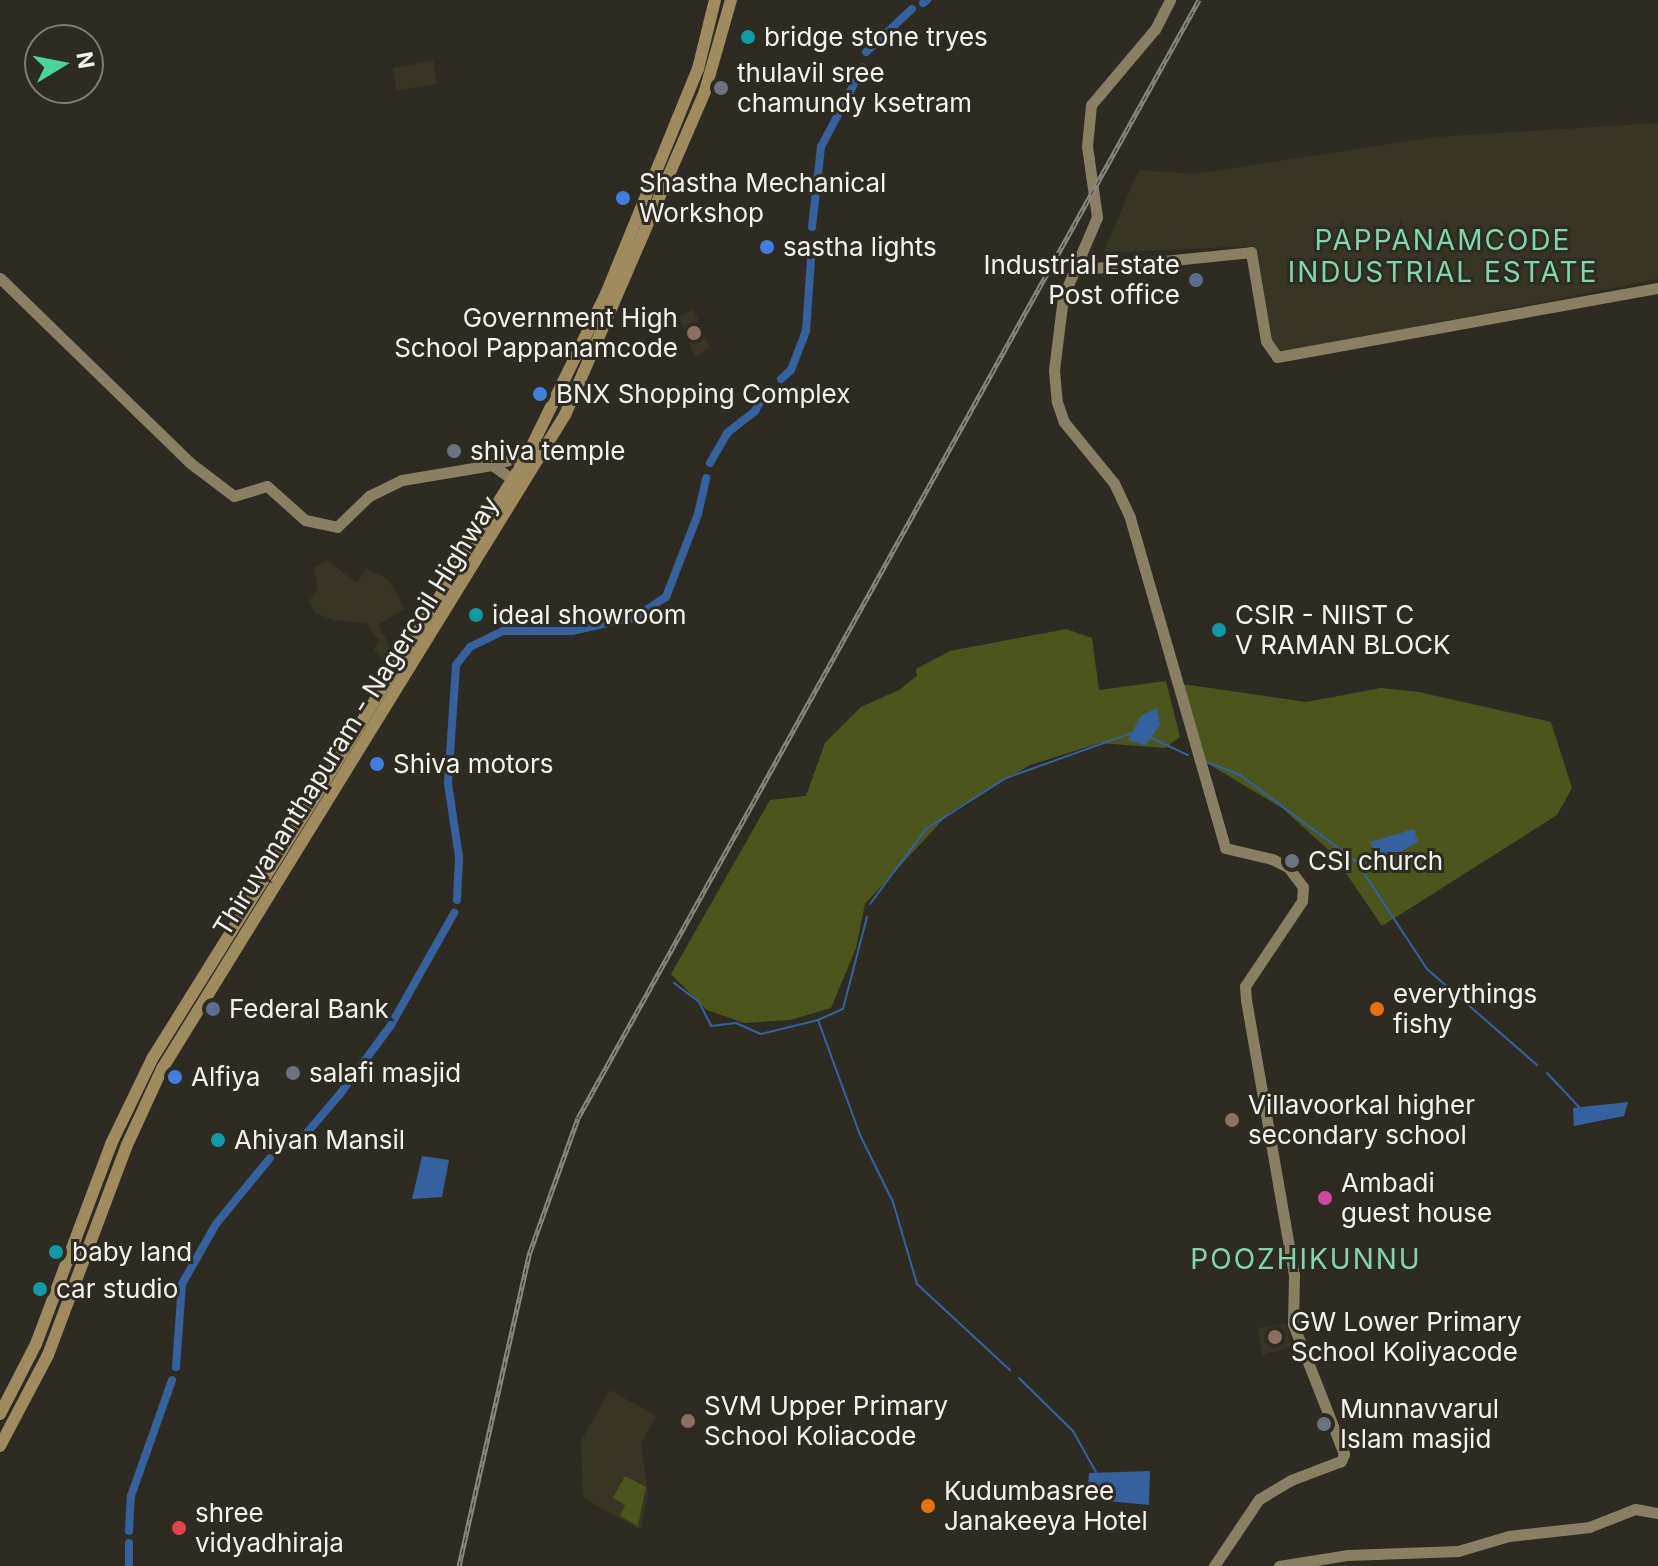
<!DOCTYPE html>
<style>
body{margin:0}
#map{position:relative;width:1658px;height:1566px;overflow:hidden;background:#2e2c22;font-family:Inter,sans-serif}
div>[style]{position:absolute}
.built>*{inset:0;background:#393525;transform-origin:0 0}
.green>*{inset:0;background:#4c561c}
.water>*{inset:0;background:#35629f}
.stream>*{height:2px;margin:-1px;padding:0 1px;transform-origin:1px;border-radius:1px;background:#35629f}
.canal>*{height:8px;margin:-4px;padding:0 4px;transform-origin:4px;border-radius:4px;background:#35629f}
.secondary>*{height:11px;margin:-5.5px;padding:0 5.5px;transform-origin:5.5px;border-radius:5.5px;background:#897f63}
.primary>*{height:12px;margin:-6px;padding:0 6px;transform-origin:6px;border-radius:6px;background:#9e8c5f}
.rail>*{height:5px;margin-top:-2.5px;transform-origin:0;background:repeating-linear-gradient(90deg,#2e2c22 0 6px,#898880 0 12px);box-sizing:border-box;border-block:2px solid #898880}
.dots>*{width:22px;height:22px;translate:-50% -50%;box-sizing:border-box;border:4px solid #2e2c22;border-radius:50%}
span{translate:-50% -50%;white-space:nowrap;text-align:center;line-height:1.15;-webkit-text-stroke:6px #2e2c22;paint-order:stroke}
.poi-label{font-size:26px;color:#f3f2ec}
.left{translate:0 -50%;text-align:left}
.right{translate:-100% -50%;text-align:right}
.street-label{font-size:26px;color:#f3f2ec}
.neighbourhood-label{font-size:28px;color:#82d6ae;letter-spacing:2px}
.north{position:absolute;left:24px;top:24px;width:80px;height:80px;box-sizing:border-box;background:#2e2c22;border:2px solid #7d7b73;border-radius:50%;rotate:80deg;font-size:22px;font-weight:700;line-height:32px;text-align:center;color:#f3f2ec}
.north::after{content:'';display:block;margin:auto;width:28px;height:36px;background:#4ad49c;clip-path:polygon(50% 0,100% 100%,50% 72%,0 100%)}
</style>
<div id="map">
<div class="built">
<div style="left:433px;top:61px;width:23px;height:41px;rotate:80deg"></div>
<div style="clip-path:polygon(1658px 123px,1658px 279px,1283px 353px,1273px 347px,1253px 246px,1103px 253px,1139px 170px,1195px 174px,1436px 137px)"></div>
<div style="clip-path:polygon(693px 309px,710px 348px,695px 357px,679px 317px)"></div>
<div style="clip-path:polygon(326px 560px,357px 583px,366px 569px,385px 577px,397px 593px,404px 609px,378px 625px,392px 651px,383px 660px,374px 650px,379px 640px,367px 623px,333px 620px,314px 612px,309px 601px,318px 588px,314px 568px)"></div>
<div style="clip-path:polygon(1286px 1324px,1292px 1347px,1262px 1355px,1258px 1328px)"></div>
<div style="clip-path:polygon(610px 1390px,656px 1416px,641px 1443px,648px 1493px,641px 1530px,583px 1498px,581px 1441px)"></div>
</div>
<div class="green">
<div style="clip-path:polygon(1066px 629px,1092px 638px,1099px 690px,1166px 681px,1180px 737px,1165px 748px,1100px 743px,1030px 765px,950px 812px,865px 904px,856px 948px,831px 1008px,790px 1020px,744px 1023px,707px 1010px,671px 974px,770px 800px,806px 796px,825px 743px,861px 707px,899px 690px,917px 676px,916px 669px,950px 651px)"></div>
<div style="clip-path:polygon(1182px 684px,1306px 702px,1381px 688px,1419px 692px,1551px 722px,1572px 788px,1557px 815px,1382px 926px,1333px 854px,1282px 808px,1205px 762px)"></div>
<div style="clip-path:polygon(625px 1476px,646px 1487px,638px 1526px,620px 1516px,625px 1505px,613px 1498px)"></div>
</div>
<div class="water">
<div style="clip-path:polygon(1157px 708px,1160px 725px,1146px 745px,1128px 740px,1141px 716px)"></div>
<div style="clip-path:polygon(1414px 829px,1418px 842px,1381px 862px,1370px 842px)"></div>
<div style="clip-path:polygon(1628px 1102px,1624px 1116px,1574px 1126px,1573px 1108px)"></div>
<div style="clip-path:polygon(422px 1156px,449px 1160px,442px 1197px,412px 1199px)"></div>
<div style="clip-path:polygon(1150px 1471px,1149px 1505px,1087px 1499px,1089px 1473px)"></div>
</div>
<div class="stream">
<div style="left:1149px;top:737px;width:43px;rotate:24.8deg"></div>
<div style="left:1204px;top:761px;width:39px;rotate:21deg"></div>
<div style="left:1240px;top:775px;width:144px;rotate:36.6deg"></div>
<div style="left:1356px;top:861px;width:129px;rotate:56.7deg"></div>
<div style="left:1427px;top:969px;width:146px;rotate:41.1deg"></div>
<div style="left:870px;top:904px;width:94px;rotate:-53.3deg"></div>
<div style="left:926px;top:829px;width:95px;rotate:-32.5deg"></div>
<div style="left:1006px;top:778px;width:134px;rotate:-19.7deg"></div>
<div style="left:674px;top:983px;width:31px;rotate:37deg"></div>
<div style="left:699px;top:1002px;width:27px;rotate:63deg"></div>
<div style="left:711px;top:1026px;width:25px;rotate:-7deg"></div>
<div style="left:736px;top:1023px;width:27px;rotate:24deg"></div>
<div style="left:761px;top:1034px;width:59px;rotate:-13.8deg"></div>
<div style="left:818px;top:1020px;width:27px;rotate:-24deg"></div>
<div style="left:843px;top:1009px;width:95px;rotate:-75.4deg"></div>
<div style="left:818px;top:1020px;width:122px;rotate:69.9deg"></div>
<div style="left:860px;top:1135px;width:75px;rotate:63.8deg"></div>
<div style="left:893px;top:1202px;width:85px;rotate:73.7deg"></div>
<div style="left:917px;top:1284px;width:127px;rotate:42.8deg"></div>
<div style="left:1547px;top:1073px;width:47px;rotate:46.7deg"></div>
<div style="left:1019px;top:1378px;width:76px;rotate:44.5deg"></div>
<div style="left:1073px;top:1431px;width:49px;rotate:60.8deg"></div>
</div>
<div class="canal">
<div style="left:923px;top:3px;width:5px;rotate:-37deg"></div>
<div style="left:866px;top:52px;width:63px;rotate:-43.1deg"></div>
<div style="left:812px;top:227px;width:81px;rotate:-83.6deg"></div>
<div style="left:821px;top:147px;width:90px;rotate:-62.3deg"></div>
<div style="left:781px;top:379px;width:13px;rotate:-42deg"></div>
<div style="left:791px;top:370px;width:42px;rotate:-69deg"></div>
<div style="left:806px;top:331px;width:86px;rotate:-86deg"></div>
<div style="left:710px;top:463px;width:34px;rotate:-60deg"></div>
<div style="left:727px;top:433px;width:36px;rotate:-38deg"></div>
<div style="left:755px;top:411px;width:23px;rotate:-61deg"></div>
<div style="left:633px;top:619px;width:40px;rotate:-34deg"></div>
<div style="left:666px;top:597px;width:89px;rotate:-68.9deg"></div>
<div style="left:698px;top:514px;width:37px;rotate:-77deg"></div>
<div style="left:457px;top:900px;width:43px;rotate:-87.3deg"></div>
<div style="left:459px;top:857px;width:75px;rotate:-98.5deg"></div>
<div style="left:448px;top:783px;width:118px;rotate:-86.1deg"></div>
<div style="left:456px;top:665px;width:23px;rotate:-52deg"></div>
<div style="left:470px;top:647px;width:37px;rotate:-26deg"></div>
<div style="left:503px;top:631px;width:69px"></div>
<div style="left:572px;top:631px;width:50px;rotate:-12.7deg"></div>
<div style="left:289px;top:1145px;width:19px;rotate:-32deg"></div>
<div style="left:305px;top:1135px;width:54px;rotate:-49.5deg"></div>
<div style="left:340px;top:1094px;width:86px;rotate:-53.5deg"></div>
<div style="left:391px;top:1025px;width:129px;rotate:-60.6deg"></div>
<div style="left:176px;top:1367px;width:83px;rotate:-85.9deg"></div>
<div style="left:182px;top:1284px;width:69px;rotate:-60.5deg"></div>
<div style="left:216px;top:1224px;width:85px;rotate:-50.7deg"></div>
<div style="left:129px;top:1531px;width:35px;rotate:-87deg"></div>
<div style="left:131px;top:1496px;width:123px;rotate:-70.5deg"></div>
<div style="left:129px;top:1566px;width:23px;rotate:-90deg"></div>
</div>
<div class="secondary">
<div style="left:1170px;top:0;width:33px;rotate:117deg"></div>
<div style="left:1155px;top:29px;width:99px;rotate:130.1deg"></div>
<div style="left:1091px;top:105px;width:41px;rotate:95.6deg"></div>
<div style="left:1087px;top:146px;width:72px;rotate:82deg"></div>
<div style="left:1097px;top:217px;width:87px;rotate:113deg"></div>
<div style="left:1063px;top:297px;width:74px;rotate:97deg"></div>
<div style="left:1054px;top:370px;width:32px;rotate:85deg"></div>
<div style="left:1057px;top:402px;width:21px;rotate:71deg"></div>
<div style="left:1064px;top:422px;width:79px;rotate:50.7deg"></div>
<div style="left:1114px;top:483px;width:38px;rotate:65deg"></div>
<div style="left:1130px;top:518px;width:343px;rotate:73.9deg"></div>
<div style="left:1225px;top:848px;width:48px;rotate:13.2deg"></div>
<div style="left:1272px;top:859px;width:18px;rotate:27deg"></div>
<div style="left:1288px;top:867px;width:25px;rotate:53deg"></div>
<div style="left:1303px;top:887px;width:14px;rotate:94deg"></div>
<div style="left:1302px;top:901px;width:102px;rotate:123.8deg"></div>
<div style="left:1245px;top:986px;width:14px;rotate:86deg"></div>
<div style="left:1246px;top:1000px;width:279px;rotate:80.1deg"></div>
<div style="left:1294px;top:1275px;width:49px;rotate:91.2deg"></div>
<div style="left:1293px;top:1324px;width:140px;rotate:68.6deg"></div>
<div style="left:1344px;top:1454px;width:8px;rotate:113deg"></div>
<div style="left:1341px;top:1461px;width:53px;rotate:159.2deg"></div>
<div style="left:1291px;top:1480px;width:37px;rotate:149deg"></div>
<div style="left:1259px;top:1499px;width:81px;rotate:123.9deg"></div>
<div style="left:1075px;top:270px;width:177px;rotate:-5.8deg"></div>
<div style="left:1251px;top:252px;width:90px;rotate:80.4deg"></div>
<div style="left:1266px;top:341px;width:19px;rotate:55deg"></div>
<div style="left:1277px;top:357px;width:387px;rotate:-10.3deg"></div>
<div style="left:0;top:278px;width:264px;rotate:44.2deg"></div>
<div style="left:189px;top:462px;width:56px;rotate:37.1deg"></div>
<div style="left:234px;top:496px;width:34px;rotate:-17deg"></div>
<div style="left:267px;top:486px;width:51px;rotate:41.8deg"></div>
<div style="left:305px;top:520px;width:33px;rotate:12deg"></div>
<div style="left:337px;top:527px;width:45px;rotate:-44.1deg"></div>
<div style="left:369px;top:496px;width:37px;rotate:-26deg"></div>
<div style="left:402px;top:480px;width:91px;rotate:-9.5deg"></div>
<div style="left:492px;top:465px;width:32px;rotate:35deg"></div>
<div style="left:492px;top:465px;width:43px;rotate:-16.3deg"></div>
<div style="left:1279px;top:1566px;width:70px;rotate:-9.1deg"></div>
<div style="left:1348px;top:1555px;width:110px;rotate:-2.1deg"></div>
<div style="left:1458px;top:1551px;width:53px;rotate:-16.4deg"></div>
<div style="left:1509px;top:1536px;width:81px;rotate:-6.4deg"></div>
<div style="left:1589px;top:1527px;width:49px;rotate:-21.4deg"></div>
<div style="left:1635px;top:1509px;width:23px;rotate:10deg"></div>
</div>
<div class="primary">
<div style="left:0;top:1414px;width:79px;rotate:-62.8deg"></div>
<div style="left:36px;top:1344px;width:214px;rotate:-69.4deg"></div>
<div style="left:111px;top:1144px;width:94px;rotate:-64.2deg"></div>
<div style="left:152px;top:1059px;width:710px;rotate:-58.12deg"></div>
<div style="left:527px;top:456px;width:180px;rotate:-64deg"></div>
<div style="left:606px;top:294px;width:243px;rotate:-67.8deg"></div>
<div style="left:698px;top:69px;width:71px;rotate:-76.2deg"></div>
<div style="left:0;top:1446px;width:103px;rotate:-62.2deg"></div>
<div style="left:48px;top:1355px;width:224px;rotate:-69.4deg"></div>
<div style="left:127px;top:1145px;width:84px;rotate:-65.3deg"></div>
<div style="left:162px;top:1069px;width:768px;rotate:-58.36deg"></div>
<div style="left:565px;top:415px;width:353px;rotate:-66.6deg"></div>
<div style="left:705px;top:91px;width:95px;rotate:-74.1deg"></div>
</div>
<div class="rail">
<div style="left:459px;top:1566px;width:322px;rotate:-77.3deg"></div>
<div style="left:530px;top:1252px;width:142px;rotate:-70.3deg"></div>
<div style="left:578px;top:1118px;width:1279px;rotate:-60.95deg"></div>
</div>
<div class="dots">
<div style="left:748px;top:37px;background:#0f9aa8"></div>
<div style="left:721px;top:88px;background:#6b7280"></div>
<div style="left:623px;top:198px;background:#3f7fe0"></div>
<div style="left:767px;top:247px;background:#3f7fe0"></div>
<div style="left:1196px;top:280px;background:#5c6f8a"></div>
<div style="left:694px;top:333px;background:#8d6e63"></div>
<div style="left:540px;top:394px;background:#3f7fe0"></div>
<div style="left:454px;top:451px;background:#6b7280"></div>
<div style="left:476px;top:615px;background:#0f9aa8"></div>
<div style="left:1219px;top:630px;background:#0f9aa8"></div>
<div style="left:377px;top:764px;background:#3f7fe0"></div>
<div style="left:1292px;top:861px;background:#6b7280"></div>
<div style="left:213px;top:1009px;background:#5c6f8a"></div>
<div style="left:1377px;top:1009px;background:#e8710a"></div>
<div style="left:293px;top:1073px;background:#6b7280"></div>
<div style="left:175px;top:1077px;background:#3f7fe0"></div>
<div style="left:1232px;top:1120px;background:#8d6e63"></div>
<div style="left:218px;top:1140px;background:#0f9aa8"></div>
<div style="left:1325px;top:1198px;background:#d1479c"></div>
<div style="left:56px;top:1252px;background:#0f9aa8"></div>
<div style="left:40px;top:1289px;background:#0f9aa8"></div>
<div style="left:1275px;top:1337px;background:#8d6e63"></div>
<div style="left:688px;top:1421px;background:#8d6e63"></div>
<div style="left:1324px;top:1424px;background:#6b7280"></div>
<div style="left:928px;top:1506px;background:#e8710a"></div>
<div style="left:179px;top:1528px;background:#e0444e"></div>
</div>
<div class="poi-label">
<span class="left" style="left:764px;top:37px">bridge stone tryes</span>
<span class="left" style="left:737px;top:88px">thulavil sree<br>chamundy ksetram</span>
<span class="left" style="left:639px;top:198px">Shastha Mechanical<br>Workshop</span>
<span class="left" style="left:783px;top:247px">sastha lights</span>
<span class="right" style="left:1180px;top:280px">Industrial Estate<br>Post office</span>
<span class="right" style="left:678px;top:333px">Government High<br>School Pappanamcode</span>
<span class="left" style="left:556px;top:394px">BNX Shopping Complex</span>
<span class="left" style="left:470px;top:451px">shiva temple</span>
<span class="left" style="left:492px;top:615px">ideal showroom</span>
<span class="left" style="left:1235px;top:630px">CSIR - NIIST C<br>V RAMAN BLOCK</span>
<span class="left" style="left:393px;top:764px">Shiva motors</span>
<span class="left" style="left:1308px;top:861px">CSI church</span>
<span class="left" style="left:1393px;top:1009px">everythings<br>fishy</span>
<span class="left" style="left:229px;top:1009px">Federal Bank</span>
<span class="left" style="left:309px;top:1073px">salafi masjid</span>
<span class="left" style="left:191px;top:1077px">Alfiya</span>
<span class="left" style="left:1248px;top:1120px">Villavoorkal higher<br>secondary school</span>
<span class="left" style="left:234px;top:1140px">Ahiyan Mansil</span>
<span class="left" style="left:1341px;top:1198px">Ambadi<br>guest house</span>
<span class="left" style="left:72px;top:1252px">baby land</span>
<span class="left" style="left:56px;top:1289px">car studio</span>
<span class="left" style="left:1291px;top:1337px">GW Lower Primary<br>School Koliyacode</span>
<span class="left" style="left:704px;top:1421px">SVM Upper Primary<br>School Koliacode</span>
<span class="left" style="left:1340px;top:1424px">Munnavvarul<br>Islam masjid</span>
<span class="left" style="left:944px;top:1506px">Kudumbasree<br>Janakeeya Hotel</span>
<span class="left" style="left:195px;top:1528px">shree<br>vidyadhiraja</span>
</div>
<div class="street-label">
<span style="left:356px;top:716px;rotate:-58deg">Thiruvananthapuram - Nagercoil Highway</span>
</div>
<div class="neighbourhood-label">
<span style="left:1443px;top:256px">PAPPANAMCODE<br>INDUSTRIAL ESTATE</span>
<span style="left:1306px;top:1259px">POOZHIKUNNU</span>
</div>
<div class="north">N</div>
</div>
